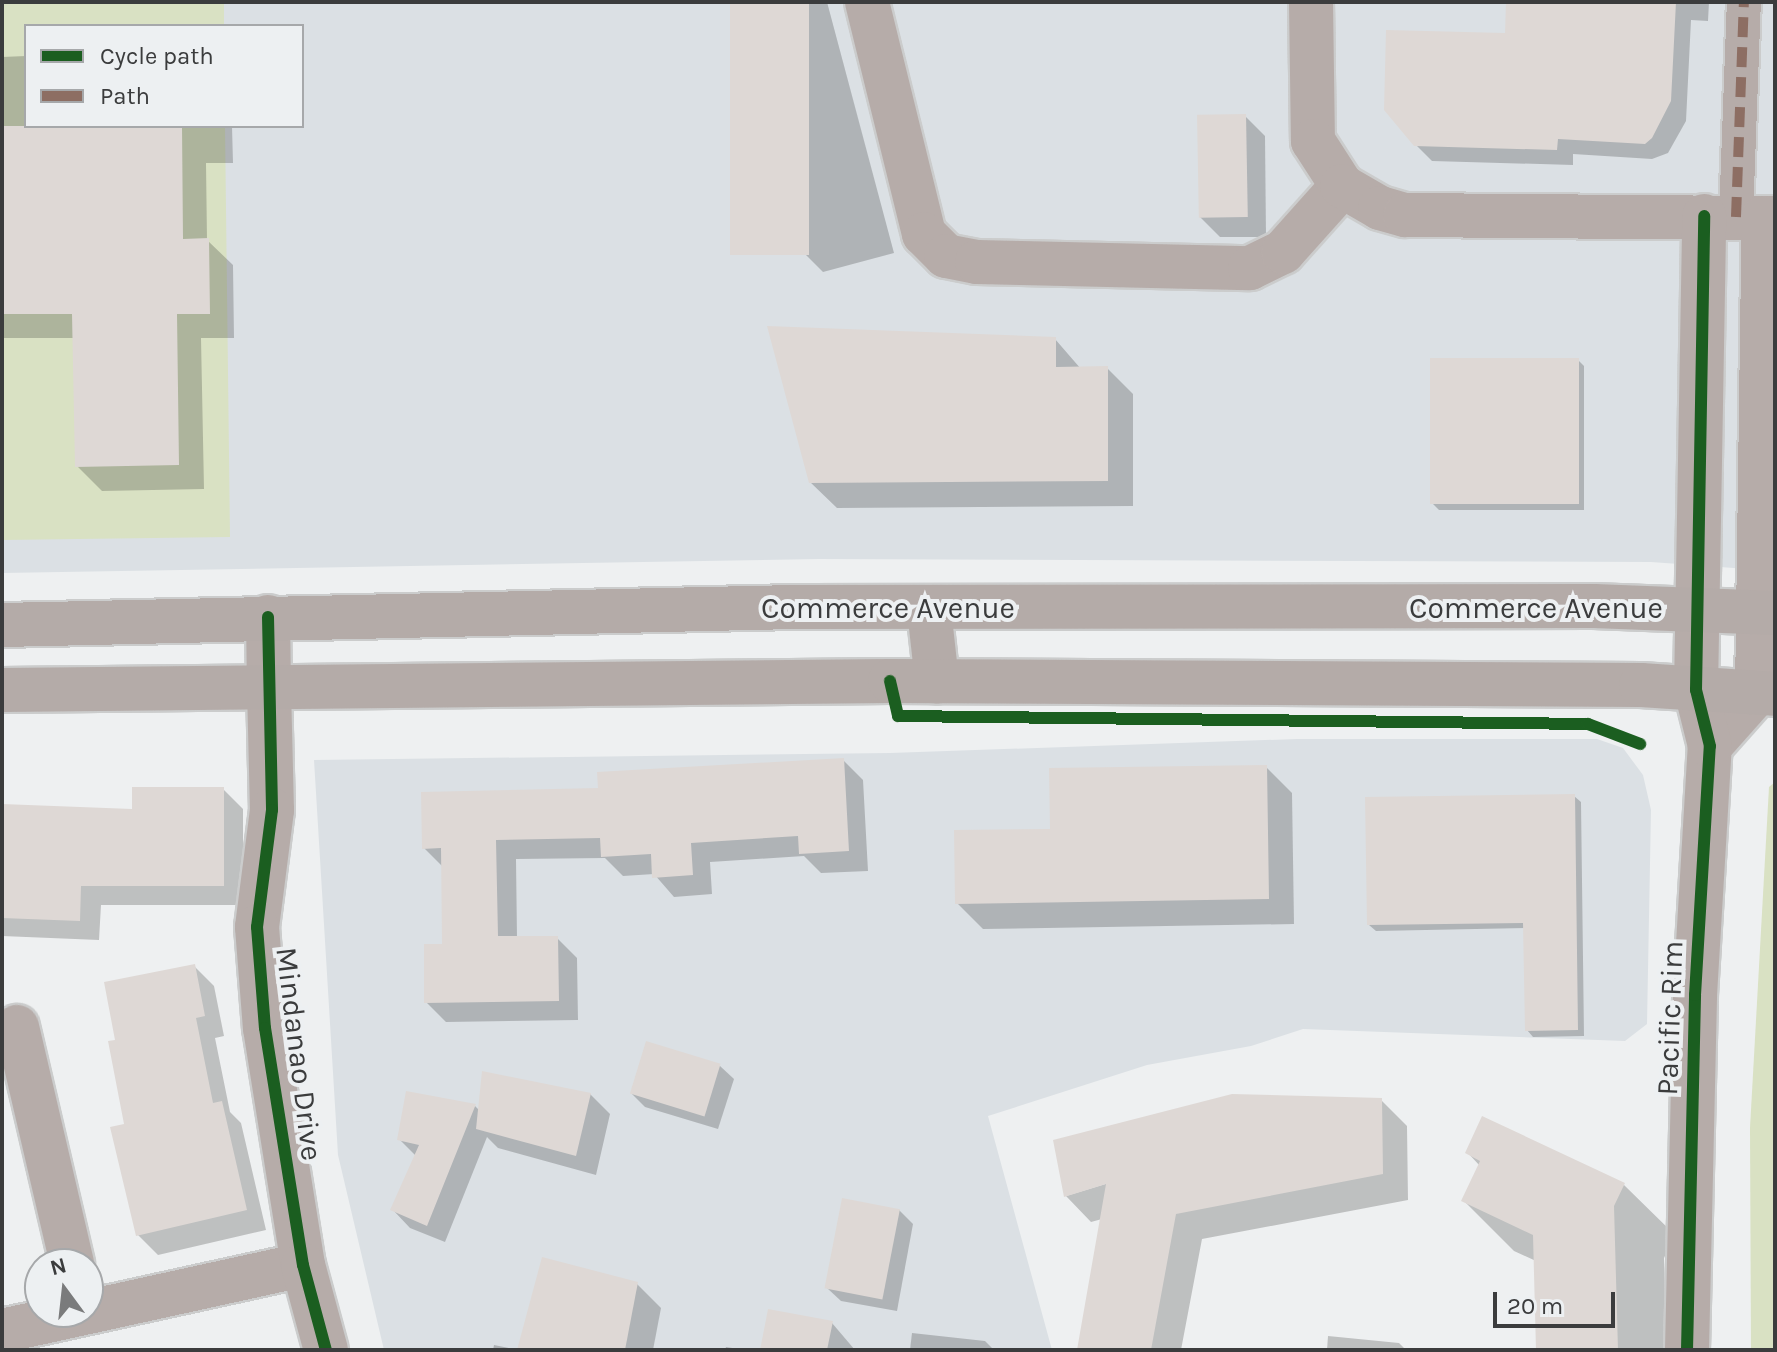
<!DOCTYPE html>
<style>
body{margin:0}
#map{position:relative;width:1777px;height:1352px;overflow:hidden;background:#eef0f1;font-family:Karla,sans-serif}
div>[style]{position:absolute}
.built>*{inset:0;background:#dbe0e4}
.green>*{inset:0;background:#d9e1c3}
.shadow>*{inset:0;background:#0003}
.building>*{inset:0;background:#ded8d5;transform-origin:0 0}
.roads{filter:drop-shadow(2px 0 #cbcccc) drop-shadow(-2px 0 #cbcccc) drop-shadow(0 2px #cbcccc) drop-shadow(0 -2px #cbcccc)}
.pedestrian>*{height:34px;margin:-17px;padding:0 17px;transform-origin:17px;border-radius:17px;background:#b6aca9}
.minor>*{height:44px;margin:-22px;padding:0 22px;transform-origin:22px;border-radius:22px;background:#b6aca9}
.tertiary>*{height:44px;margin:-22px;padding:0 22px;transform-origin:22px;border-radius:22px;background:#b6aca9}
.secondary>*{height:44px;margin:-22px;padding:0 22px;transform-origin:22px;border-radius:22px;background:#b4aba8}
.quiet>*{height:10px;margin-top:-5px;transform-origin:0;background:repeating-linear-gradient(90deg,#8d6e63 0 20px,transparent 0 30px)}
.cycleway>*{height:12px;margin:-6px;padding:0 6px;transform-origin:6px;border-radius:6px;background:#1b5e20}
span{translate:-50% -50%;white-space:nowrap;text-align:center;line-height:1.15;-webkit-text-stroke:8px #edf0f2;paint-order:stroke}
.street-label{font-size:30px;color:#3b3c3d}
.frame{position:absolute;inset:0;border:4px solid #3b3c3d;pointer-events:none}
.legend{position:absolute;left:24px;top:24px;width:280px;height:104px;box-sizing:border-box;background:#edf0f2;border:2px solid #a6a8aa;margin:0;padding:10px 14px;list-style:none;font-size:24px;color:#3b3c3d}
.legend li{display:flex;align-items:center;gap:16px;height:40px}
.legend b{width:40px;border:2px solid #a6a8aa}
.north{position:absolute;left:24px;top:1248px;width:80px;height:80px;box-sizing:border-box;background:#edf0f2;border:2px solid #a6a8aa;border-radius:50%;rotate:345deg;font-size:22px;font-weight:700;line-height:32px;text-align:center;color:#3b3c3d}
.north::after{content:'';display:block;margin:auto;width:28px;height:36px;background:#7a7b7c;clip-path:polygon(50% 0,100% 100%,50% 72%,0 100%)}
.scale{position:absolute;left:1493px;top:1292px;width:122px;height:36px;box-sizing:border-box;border:4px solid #3b3c3d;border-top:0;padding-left:10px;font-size:24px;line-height:28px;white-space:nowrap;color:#3b3c3d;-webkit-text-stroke:6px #edf0f2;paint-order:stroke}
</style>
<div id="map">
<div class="built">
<div style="clip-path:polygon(evenodd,2px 2px,1775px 2px,1775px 571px,1651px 562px,819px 559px,2px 573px,2px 2px,26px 26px,302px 26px,302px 126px,26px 126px,26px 26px)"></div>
<div style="clip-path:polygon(1297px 739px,1597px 739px,1623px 748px,1643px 775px,1651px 810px,1647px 1024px,1625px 1041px,1303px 1029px,1251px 1046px,1147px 1065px,988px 1116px,1052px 1350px,384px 1350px,338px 1155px,314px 760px,890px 753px)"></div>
</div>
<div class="green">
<div style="clip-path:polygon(2px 2px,224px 2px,224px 26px,26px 26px,26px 126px,225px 126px,230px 537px,2px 540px)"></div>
<div style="clip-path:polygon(1775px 782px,1775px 1350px,1751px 1350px,1750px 1128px,1769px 787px)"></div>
</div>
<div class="shadow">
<div style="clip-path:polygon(732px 2px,827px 2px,894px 253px,823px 272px,797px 246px)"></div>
<div style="clip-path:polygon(1584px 2px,1709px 2px,1708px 21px,1691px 20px,1686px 121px,1668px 153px,1652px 159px,1573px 154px,1573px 165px,1432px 161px,1415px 144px,1609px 38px)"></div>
<div style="clip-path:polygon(26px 56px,26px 126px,232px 126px,233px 163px,206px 163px,207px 240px,233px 265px,234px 338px,201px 338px,204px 489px,102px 491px,77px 466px,75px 338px,2px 338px,2px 57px)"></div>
<div style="clip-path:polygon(1245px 116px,1265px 136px,1266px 237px,1220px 237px,1200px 217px)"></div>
<div style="clip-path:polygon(1055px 339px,1081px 369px,1107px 368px,1133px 394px,1133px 506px,837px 508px,810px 482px)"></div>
<div style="clip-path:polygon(1578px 360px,1584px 366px,1584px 510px,1439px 510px,1433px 504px)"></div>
<div style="clip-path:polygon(843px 760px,863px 780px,868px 871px,821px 873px,804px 856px,710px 862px,712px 894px,674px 897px,654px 874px,623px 876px,605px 858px,516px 859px,517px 938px,557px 938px,577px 958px,578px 1020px,446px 1022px,426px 1002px,444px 946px,443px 867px,424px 848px,600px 790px)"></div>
<div style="clip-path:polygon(1266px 767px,1292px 793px,1294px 924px,983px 929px,957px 903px,1052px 831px)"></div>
<div style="clip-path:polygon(223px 789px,243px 809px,243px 905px,101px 905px,99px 940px,2px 936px,2px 806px,134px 811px)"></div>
<div style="clip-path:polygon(1574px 796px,1581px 802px,1584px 1036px,1533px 1037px,1527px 1030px,1526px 928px,1376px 931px,1369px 925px)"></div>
<div style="clip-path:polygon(194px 966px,214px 986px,224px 1036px,215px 1038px,230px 1112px,241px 1123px,266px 1230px,158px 1255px,138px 1235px,118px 1041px)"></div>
<div style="clip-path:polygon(720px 1066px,734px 1079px,718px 1129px,645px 1107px,632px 1094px)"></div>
<div style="clip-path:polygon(590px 1094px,610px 1114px,596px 1175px,498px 1148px,487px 1137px,445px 1242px,410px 1228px,393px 1210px,416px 1156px,399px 1139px,475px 1106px,480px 1111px)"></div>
<div style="clip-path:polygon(1381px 1100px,1407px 1126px,1408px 1200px,1202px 1239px,1181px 1350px,1079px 1350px,1102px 1219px,1091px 1222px,1066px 1196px)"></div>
<div style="clip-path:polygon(1467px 1152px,1624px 1185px,1675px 1235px,1664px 1258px,1666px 1350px,1538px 1350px,1536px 1261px,1514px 1251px,1463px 1200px,1480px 1166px)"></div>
<div style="clip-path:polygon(899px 1210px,913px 1224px,897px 1311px,841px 1301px,827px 1288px)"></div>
<div style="clip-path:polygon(637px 1284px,661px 1308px,653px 1350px,519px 1350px)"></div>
<div style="clip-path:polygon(832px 1323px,855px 1350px,762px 1350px)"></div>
<div style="clip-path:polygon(912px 1333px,985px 1341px,994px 1350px,910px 1350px)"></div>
<div style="clip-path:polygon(1328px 1336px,1399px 1343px,1406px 1350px,1327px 1350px)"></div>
<div style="clip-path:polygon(494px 1345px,519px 1350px,493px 1350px)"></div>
<div style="clip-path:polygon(726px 1347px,745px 1350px,725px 1350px)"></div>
</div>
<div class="building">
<div style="left:730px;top:2px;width:79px;height:253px"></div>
<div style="clip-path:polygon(1506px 2px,1676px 2px,1671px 101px,1652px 138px,1645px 144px,1558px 139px,1557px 150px,1414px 146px,1384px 110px,1386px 30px,1505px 33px)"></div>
<div style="left:1246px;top:114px;width:103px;height:49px;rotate:89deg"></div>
<div style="clip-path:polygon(2px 126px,182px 126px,183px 239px,209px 238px,210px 314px,177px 314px,179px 465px,75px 467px,72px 314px,2px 314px)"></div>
<div style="clip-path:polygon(767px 326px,1056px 337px,1056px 367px,1108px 366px,1108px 481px,809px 483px)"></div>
<div style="left:1579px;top:358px;width:146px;height:149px;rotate:90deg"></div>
<div style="clip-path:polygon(844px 758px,849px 851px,799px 854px,798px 836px,691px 843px,693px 875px,652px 878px,651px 854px,601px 857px,600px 838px,496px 840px,498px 936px,558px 936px,559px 1001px,424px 1003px,424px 944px,442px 944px,441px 848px,422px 849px,421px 792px,598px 788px,597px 772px)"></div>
<div style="clip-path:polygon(1267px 765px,1269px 899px,955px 904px,954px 830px,1050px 829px,1049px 768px)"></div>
<div style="clip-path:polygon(132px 787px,224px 787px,224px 886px,81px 886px,80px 921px,2px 918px,2px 804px,132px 809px)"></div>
<div style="clip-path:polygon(1575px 794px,1578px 1030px,1525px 1031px,1523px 923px,1367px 925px,1365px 797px)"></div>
<div style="clip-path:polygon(195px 964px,205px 1016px,196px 1018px,213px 1103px,222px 1101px,247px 1210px,136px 1236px,110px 1127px,124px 1124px,108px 1041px,115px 1040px,104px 982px)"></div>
<div style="left:646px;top:1041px;width:78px;height:55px;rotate:17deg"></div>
<div style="clip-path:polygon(482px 1071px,591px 1093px,576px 1156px,476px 1129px)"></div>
<div style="clip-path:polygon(406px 1091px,476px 1104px,427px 1226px,390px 1210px,419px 1145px,397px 1140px)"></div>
<div style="clip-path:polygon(1232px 1094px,1382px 1098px,1383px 1174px,1176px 1214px,1151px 1350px,1077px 1350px,1106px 1184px,1064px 1197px,1053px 1140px)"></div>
<div style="clip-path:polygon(1482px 1116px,1625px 1183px,1614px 1206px,1618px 1350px,1536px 1350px,1533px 1235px,1461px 1201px,1480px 1161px,1465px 1153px)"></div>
<div style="left:842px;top:1198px;width:59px;height:92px;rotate:11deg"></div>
<div style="clip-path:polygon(542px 1257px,638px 1282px,625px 1350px,517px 1350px)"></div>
<div style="clip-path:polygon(768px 1309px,833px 1321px,827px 1350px,760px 1350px)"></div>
</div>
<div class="roads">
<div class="pedestrian">
<div style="left:1736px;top:217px;width:215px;rotate:-87.9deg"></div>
</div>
<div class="minor">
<div style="left:867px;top:2px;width:239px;rotate:76.2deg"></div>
<div style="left:924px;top:234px;width:31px;rotate:45deg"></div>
<div style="left:946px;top:256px;width:32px;rotate:11deg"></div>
<div style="left:977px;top:262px;width:273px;rotate:1.3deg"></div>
<div style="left:1250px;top:268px;width:37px;rotate:-26deg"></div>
<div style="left:1283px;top:252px;width:89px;rotate:-48.2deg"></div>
<div style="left:1311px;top:2px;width:139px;rotate:89.2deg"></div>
<div style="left:1313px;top:141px;width:54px;rotate:57.2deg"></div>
<div style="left:1342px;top:186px;width:44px;rotate:30.1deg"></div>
<div style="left:1380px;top:208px;width:26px;rotate:16deg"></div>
<div style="left:1405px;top:215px;width:370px;rotate:0.5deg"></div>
<div style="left:268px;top:617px;width:71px;rotate:89.2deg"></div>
<div style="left:1710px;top:746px;width:71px;rotate:-48.4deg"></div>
<div style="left:1757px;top:693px;width:475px;rotate:-89.2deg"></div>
<div style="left:17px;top:1027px;width:243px;rotate:76.9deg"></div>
<div style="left:2px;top:1331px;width:308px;rotate:-12.4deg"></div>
<div style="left:1687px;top:1350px;width:355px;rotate:-88.7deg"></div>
<div style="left:1695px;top:995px;width:249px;rotate:-86.6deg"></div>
<div style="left:1710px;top:746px;width:58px;rotate:-104deg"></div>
<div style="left:1696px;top:690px;width:474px;rotate:-89deg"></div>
</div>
<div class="tertiary">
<div style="left:269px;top:688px;width:122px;rotate:88.6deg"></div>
<div style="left:272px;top:810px;width:118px;rotate:97.3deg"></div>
<div style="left:257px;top:927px;width:101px;rotate:85.5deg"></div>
<div style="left:265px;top:1028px;width:240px;rotate:80.9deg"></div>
<div style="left:303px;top:1265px;width:88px;rotate:74.9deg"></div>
</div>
<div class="secondary">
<div style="left:929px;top:609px;width:73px;rotate:83.7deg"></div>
<div style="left:2px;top:625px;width:793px;rotate:-1.3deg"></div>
<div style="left:795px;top:607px;width:799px;rotate:-0.07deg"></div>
<div style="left:1594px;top:606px;width:181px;rotate:2.2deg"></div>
<div style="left:2px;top:690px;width:888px;rotate:-0.58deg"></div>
<div style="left:890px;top:681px;width:751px;rotate:0.31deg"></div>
<div style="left:1641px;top:685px;width:134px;rotate:3.8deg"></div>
</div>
</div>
<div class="quiet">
<div style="left:1736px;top:217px;width:215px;rotate:-87.9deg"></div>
</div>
<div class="cycleway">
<div style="left:268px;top:617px;width:193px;rotate:88.8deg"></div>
<div style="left:272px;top:810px;width:118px;rotate:97.3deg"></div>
<div style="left:257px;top:927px;width:101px;rotate:85.5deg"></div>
<div style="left:265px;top:1028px;width:240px;rotate:80.9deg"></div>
<div style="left:303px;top:1265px;width:88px;rotate:74.9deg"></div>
<div style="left:890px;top:681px;width:36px;rotate:77deg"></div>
<div style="left:898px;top:716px;width:690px;rotate:0.66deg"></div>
<div style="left:1588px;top:724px;width:56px;rotate:21deg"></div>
<div style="left:1687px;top:1350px;width:355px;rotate:-88.7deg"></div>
<div style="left:1695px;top:995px;width:249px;rotate:-86.6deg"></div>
<div style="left:1710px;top:746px;width:58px;rotate:-104deg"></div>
<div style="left:1696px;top:690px;width:474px;rotate:-89deg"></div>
</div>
<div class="street-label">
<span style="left:888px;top:608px">Commerce Avenue</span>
<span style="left:1536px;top:608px">Commerce Avenue</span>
<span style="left:1670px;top:1018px;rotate:-88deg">Pacific Rim</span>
<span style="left:299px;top:1054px;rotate:83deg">Mindanao Drive</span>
</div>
<div class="frame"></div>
<ul class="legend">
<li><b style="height:10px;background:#1b5e20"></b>Cycle path</li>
<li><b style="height:10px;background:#8d6e63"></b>Path</li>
</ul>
<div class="north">N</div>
<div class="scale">20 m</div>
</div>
